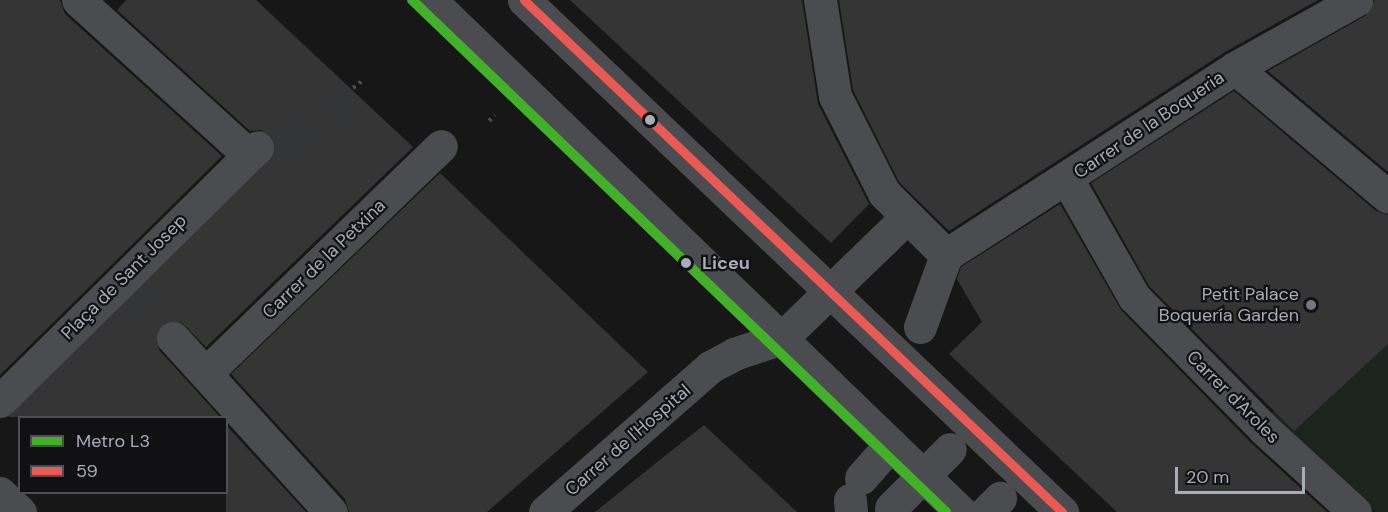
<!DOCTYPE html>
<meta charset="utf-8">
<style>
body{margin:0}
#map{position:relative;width:1388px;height:512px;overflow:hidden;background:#171717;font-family:"DM Sans",sans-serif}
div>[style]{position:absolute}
.green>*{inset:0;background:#1d241e}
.building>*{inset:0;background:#353536}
.minor-tunnel>*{height:33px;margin-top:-16.5px;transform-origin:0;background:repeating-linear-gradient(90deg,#343537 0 33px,transparent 0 49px)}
.path>*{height:4px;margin-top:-2px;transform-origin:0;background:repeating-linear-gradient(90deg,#4d4e52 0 3px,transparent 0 7.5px)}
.minor>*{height:33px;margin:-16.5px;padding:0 16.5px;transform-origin:16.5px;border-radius:16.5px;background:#4b4c50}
.bus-1>*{height:9px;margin:-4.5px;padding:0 4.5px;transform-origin:4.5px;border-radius:4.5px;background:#e85a53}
.metro-1>*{height:10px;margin:-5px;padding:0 5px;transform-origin:5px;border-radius:5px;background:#43b02a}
.dots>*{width:16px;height:16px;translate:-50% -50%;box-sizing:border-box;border:3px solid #111113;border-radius:50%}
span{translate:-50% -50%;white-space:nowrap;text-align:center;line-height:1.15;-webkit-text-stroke:4.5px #111113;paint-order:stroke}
.street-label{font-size:18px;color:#a8adb8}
.stop-label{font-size:18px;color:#a8adb8;font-weight:700}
.left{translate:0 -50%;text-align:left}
.poi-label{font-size:18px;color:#a8adb8}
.right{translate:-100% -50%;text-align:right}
.legend{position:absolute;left:18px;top:416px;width:210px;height:78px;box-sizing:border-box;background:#111113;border:2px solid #4d4f55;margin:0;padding:8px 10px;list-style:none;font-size:18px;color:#a8adb8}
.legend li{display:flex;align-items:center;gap:12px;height:30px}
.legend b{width:30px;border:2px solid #4d4f55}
.scale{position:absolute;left:1175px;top:467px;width:130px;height:27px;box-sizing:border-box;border:3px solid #a8adb8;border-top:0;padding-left:8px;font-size:18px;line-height:21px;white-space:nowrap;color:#a8adb8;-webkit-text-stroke:4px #111113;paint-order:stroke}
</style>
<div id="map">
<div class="green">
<div style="clip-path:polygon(1388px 307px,1388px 512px,1375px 512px,1265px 420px,1326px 358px)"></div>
</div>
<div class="building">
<div style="clip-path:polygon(0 0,60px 0,65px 14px,222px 156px,0 375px)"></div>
<div style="clip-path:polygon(126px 0,256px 0,413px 147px,206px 347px,179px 320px,160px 325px,155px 333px,159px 350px,220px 417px,8px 417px,275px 154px,270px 134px,261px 130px,250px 131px,117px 10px)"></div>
<div style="clip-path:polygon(570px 0,802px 0,818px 104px,869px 204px,831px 243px)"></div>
<div style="clip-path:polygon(839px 0,1318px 0,1225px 52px,949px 231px,899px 182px,853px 90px)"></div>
<div style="clip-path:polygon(1375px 0,1388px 0,1388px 172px,1268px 71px,1365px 16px)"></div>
<div style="clip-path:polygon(1234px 91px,1376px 211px,1388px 215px,1388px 344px,1294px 431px,1149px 286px,1091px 183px)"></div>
<div style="clip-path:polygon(440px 173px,648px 372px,487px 512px,349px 512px,345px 499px,231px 374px)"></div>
<div style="clip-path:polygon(1060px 204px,1121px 310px,1251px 443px,1327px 512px,1117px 512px,949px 354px,982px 322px,957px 279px,961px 267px)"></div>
<div style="clip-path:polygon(226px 425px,306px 512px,226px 512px)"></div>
<div style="clip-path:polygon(704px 425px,797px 512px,595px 512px,681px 443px)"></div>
</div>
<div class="minor-tunnel">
<div style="left:257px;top:148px;width:31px;rotate:-7deg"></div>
<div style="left:288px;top:144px;width:86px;rotate:-40.7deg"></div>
<div style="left:126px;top:286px;width:70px;rotate:47.9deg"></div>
</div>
<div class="path">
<div style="left:353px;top:88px;width:11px;rotate:-38deg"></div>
<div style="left:489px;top:121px;width:8px;rotate:-45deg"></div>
</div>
<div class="minor">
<div style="left:78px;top:0;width:231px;rotate:42.2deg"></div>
<div style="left:430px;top:0;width:738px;rotate:43.96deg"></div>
<div style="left:524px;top:0;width:743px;rotate:43.58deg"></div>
<div style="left:820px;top:0;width:97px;rotate:81.1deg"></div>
<div style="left:835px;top:96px;width:109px;rotate:63.2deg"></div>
<div style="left:884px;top:193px;width:88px;rotate:45deg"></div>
<div style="left:1235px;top:68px;width:200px;rotate:40.1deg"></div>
<div style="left:1067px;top:179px;width:136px;rotate:60.4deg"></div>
<div style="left:1134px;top:297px;width:185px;rotate:45.4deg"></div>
<div style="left:1264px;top:429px;width:123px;rotate:42.4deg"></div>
<div style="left:946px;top:255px;width:344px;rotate:-32.9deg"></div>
<div style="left:1235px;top:68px;width:139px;rotate:-29.3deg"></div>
<div style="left:920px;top:327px;width:77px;rotate:-70.1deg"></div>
<div style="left:173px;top:338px;width:235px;rotate:47.8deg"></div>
<div style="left:207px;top:372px;width:325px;rotate:-44deg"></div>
<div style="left:0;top:401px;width:361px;rotate:-44.6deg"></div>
<div style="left:861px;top:478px;width:45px;rotate:-48.6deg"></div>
<div style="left:0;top:493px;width:28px;rotate:44deg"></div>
<div style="left:850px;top:500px;width:12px;rotate:85deg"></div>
<div style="left:891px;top:508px;width:83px;rotate:-45deg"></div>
<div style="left:545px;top:512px;width:220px;rotate:-41.3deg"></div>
<div style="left:710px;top:367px;width:27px;rotate:-28deg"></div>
<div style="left:734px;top:354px;width:51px;rotate:-18.4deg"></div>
<div style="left:782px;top:338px;width:173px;rotate:-44.1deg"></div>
<div style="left:986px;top:512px;width:20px;rotate:-45deg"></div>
</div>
<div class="bus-1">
<div style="left:524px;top:0;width:743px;rotate:43.58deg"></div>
</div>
<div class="metro-1">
<div style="left:412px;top:0;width:740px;rotate:43.8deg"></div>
</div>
<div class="dots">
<div style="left:650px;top:120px;background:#a8adb8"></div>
<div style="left:686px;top:263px;background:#a8adb8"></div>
<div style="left:1311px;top:305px;background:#757880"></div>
</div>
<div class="street-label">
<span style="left:1149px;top:125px;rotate:-34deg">Carrer de la Boqueria</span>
<span style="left:324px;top:259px;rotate:-44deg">Carrer de la Petxina</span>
<span style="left:124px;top:277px;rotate:-45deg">Plaça de Sant Josep</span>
<span style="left:1233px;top:397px;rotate:45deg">Carrer d'Aroles</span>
<span style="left:628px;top:440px;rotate:-41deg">Carrer de l'Hospital</span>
</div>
<div class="stop-label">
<span class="left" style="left:702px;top:263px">Liceu</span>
</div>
<div class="poi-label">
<span class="right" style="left:1299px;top:305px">Petit Palace<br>Boquería Garden</span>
</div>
<ul class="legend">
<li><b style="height:8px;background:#43b02a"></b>Metro L3</li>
<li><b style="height:8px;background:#e85a53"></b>59</li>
</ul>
<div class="scale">20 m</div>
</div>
